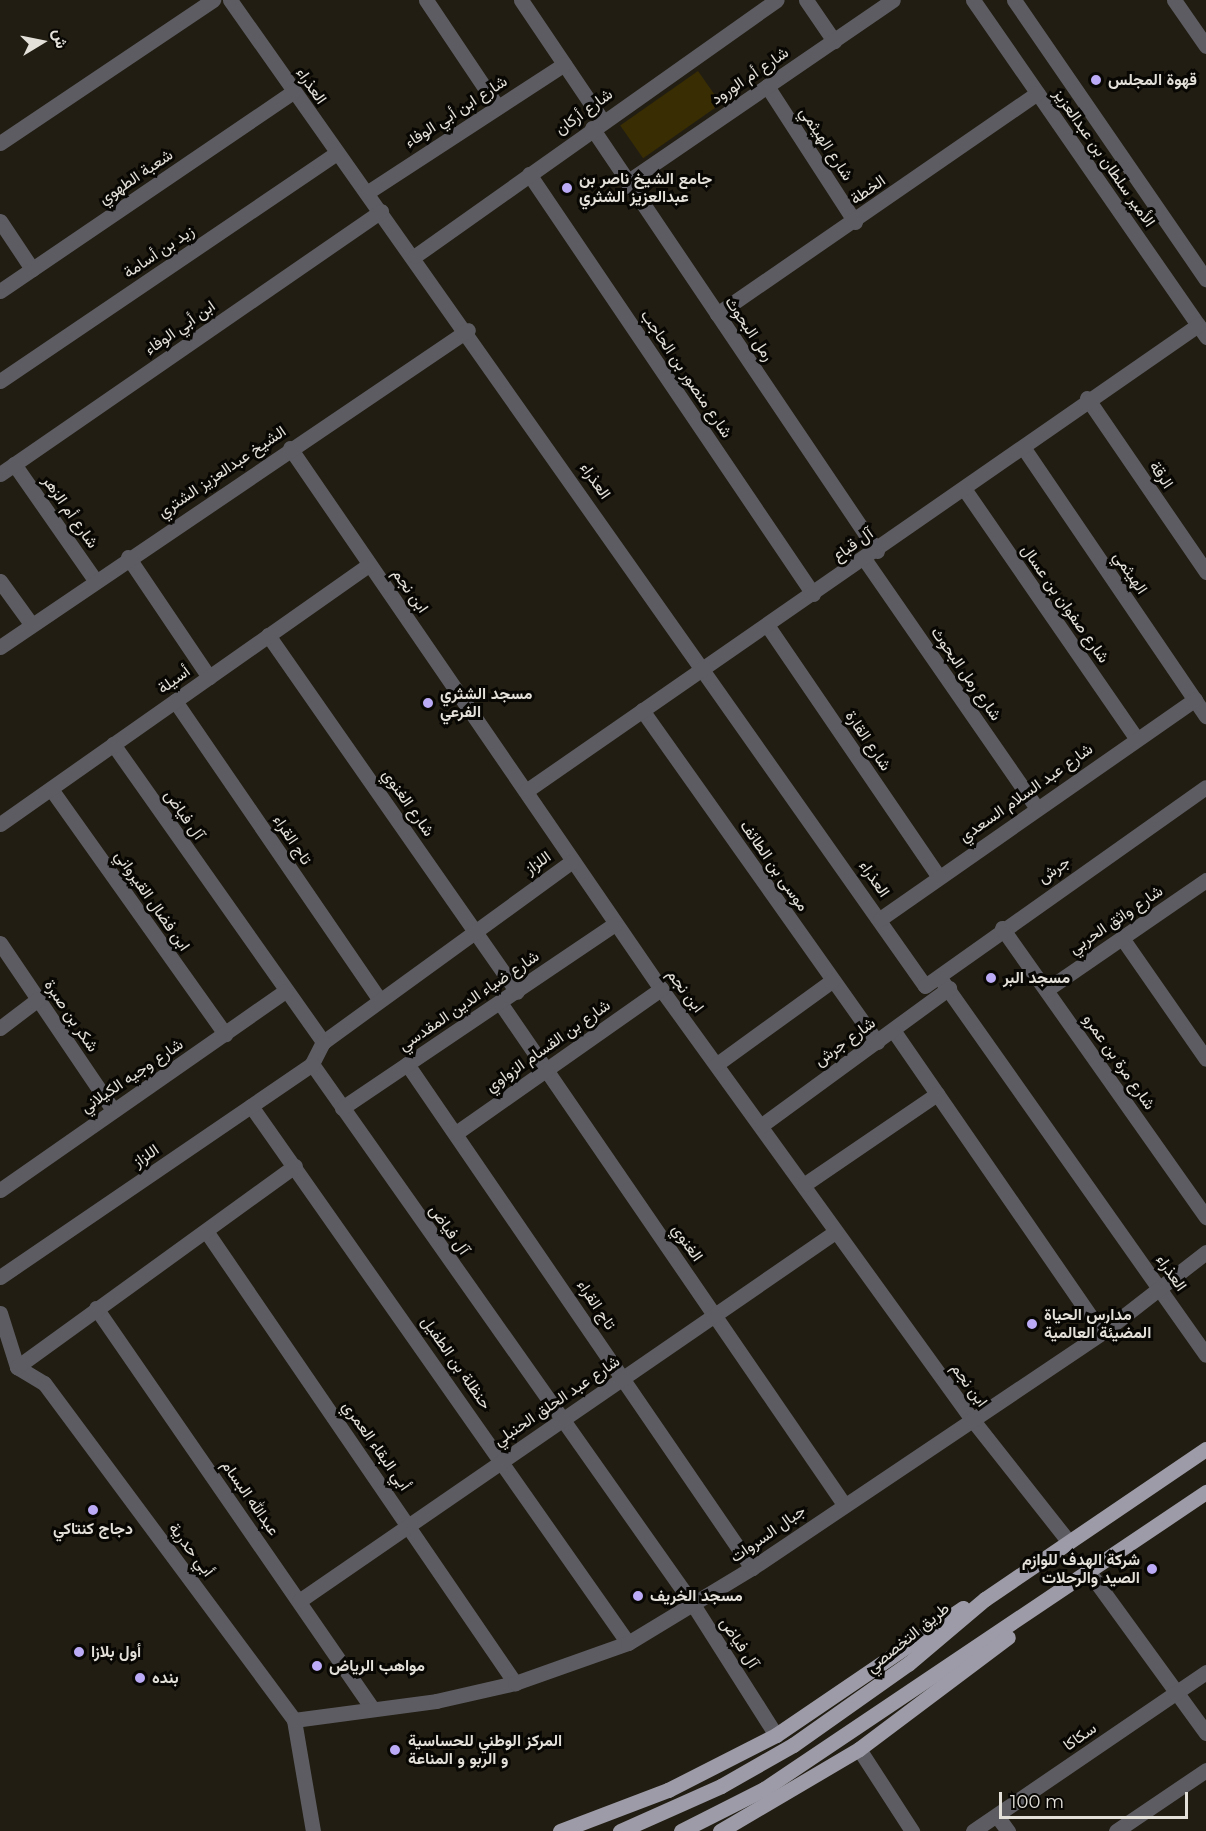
<!DOCTYPE html>
<meta charset="utf-8">
<style>
body{margin:0}
#map{position:relative;width:1206px;height:1831px;overflow:hidden;background:#211d12;font-family:Montserrat,Vazirmatn,sans-serif}
div>[style]{position:absolute}
.green>*{inset:0;background:#392d04;transform-origin:0 0}
.minor>*{height:15px;margin:-7.5px;padding:0 7.5px;transform-origin:7.5px;border-radius:7.5px;background:#5d5c62}
.major>*{height:15px;margin:-7.5px;padding:0 7.5px;transform-origin:7.5px;border-radius:7.5px;background:#9d9ba7}
.dots>*{width:16px;height:16px;translate:-50% -50%;box-sizing:border-box;border:3px solid #090704;border-radius:50%}
span{translate:-50% -50%;white-space:nowrap;text-align:center;line-height:1.15;-webkit-text-stroke:6px #090704;paint-order:stroke}
.street-label{font-size:16px;color:#e3e0d9}
.poi-label{font-size:16px;color:#e3e0d9;font-weight:700}
.left{translate:0 -50%;text-align:left}
.right{translate:-100% -50%;text-align:right}
.north{position:absolute;left:12px;top:12px;width:60px;height:60px;-webkit-text-stroke:4px #090704;paint-order:stroke;rotate:80deg;font-size:16px;font-weight:700;line-height:24px;text-align:center;color:#e3e0d9}
.north::after{content:'';display:block;margin:auto;width:21px;height:27px;background:#e3e0d9;clip-path:polygon(50% 0,100% 100%,50% 72%,0 100%)}
.scale{position:absolute;left:999px;top:1792px;width:189px;height:27px;box-sizing:border-box;border:3px solid #e3e0d9;border-top:0;padding-left:8px;font-size:18px;line-height:21px;white-space:nowrap;color:#e3e0d9;-webkit-text-stroke:4px #090704;paint-order:stroke}
</style>
<div id="map">
<div class="green">
<div style="left:698px;top:71px;width:40px;height:95px;rotate:55deg"></div>
</div>
<div class="minor">
<div style="left:230px;top:0;width:1206px;rotate:54.82deg"></div>
<div style="left:925px;top:986px;width:344px;rotate:-35.3deg"></div>
<div style="left:426px;top:0;width:128px;rotate:56.2deg"></div>
<div style="left:521px;top:0;width:145px;rotate:56deg"></div>
<div style="left:806px;top:0;width:50px;rotate:55.7deg"></div>
<div style="left:973px;top:0;width:410px;rotate:55.3deg"></div>
<div style="left:1014px;top:0;width:339px;rotate:55.5deg"></div>
<div style="left:1174px;top:0;width:56px;rotate:55.2deg"></div>
<div style="left:767px;top:86px;width:162px;rotate:57.1deg"></div>
<div style="left:592px;top:128px;width:510px;rotate:56.03deg"></div>
<div style="left:0;top:143px;width:257px;rotate:-33.9deg"></div>
<div style="left:529px;top:174px;width:507px;rotate:55.93deg"></div>
<div style="left:627px;top:182px;width:322px;rotate:-34.4deg"></div>
<div style="left:368px;top:192px;width:234px;rotate:-33.1deg"></div>
<div style="left:0;top:221px;width:58px;rotate:56.3deg"></div>
<div style="left:415px;top:256px;width:443px;rotate:-35.3deg"></div>
<div style="left:0;top:291px;width:354px;rotate:-34.2deg"></div>
<div style="left:717px;top:314px;width:389px;rotate:-34.6deg"></div>
<div style="left:0;top:381px;width:407px;rotate:-34.1deg"></div>
<div style="left:1087px;top:398px;width:211px;rotate:55.6deg"></div>
<div style="left:290px;top:448px;width:656px;rotate:55.56deg"></div>
<div style="left:661px;top:989px;width:529px;rotate:54.15deg"></div>
<div style="left:971px;top:1418px;width:158px;rotate:51.7deg"></div>
<div style="left:1025px;top:450px;width:322px;rotate:55.8deg"></div>
<div style="left:14px;top:464px;width:141px;rotate:55.1deg"></div>
<div style="left:0;top:474px;width:463px;rotate:-34.6deg"></div>
<div style="left:965px;top:490px;width:301px;rotate:55.4deg"></div>
<div style="left:128px;top:557px;width:145px;rotate:56deg"></div>
<div style="left:865px;top:560px;width:302px;rotate:55.3deg"></div>
<div style="left:0;top:581px;width:53px;rotate:54.2deg"></div>
<div style="left:767px;top:625px;width:305px;rotate:55.7deg"></div>
<div style="left:268px;top:635px;width:435px;rotate:55.1deg"></div>
<div style="left:0;top:647px;width:565px;rotate:-34.11deg"></div>
<div style="left:175px;top:701px;width:361px;rotate:55.6deg"></div>
<div style="left:642px;top:710px;width:407px;rotate:54.7deg"></div>
<div style="left:113px;top:744px;width:365px;rotate:54.8deg"></div>
<div style="left:51px;top:789px;width:301px;rotate:54.6deg"></div>
<div style="left:526px;top:791px;width:818px;rotate:-34.74deg"></div>
<div style="left:0;top:824px;width:451px;rotate:-35.1deg"></div>
<div style="left:571px;top:862px;width:306px;rotate:144deg"></div>
<div style="left:323px;top:1042px;width:25px;rotate:117deg"></div>
<div style="left:312px;top:1064px;width:663px;rotate:54.82deg"></div>
<div style="left:694px;top:1606px;width:153px;rotate:57.6deg"></div>
<div style="left:880px;top:919px;width:384px;rotate:-34.9deg"></div>
<div style="left:1002px;top:928px;width:354px;rotate:54.8deg"></div>
<div style="left:1122px;top:938px;width:147px;rotate:55.2deg"></div>
<div style="left:0;top:943px;width:202px;rotate:55.9deg"></div>
<div style="left:940px;top:978px;width:461px;rotate:54.8deg"></div>
<div style="left:1046px;top:990px;width:194px;rotate:-34.5deg"></div>
<div style="left:501px;top:1004px;width:605px;rotate:55.57deg"></div>
<div style="left:0;top:1028px;width:48px;rotate:-37.3deg"></div>
<div style="left:893px;top:1030px;width:368px;rotate:55.4deg"></div>
<div style="left:407px;top:1064px;width:611px;rotate:55.61deg"></div>
<div style="left:717px;top:1064px;width:143px;rotate:-35.9deg"></div>
<div style="left:251px;top:1106px;width:656px;rotate:54.93deg"></div>
<div style="left:342px;top:1108px;width:329px;rotate:-34deg"></div>
<div style="left:762px;top:1125px;width:232px;rotate:-36.2deg"></div>
<div style="left:456px;top:1133px;width:251px;rotate:-35.1deg"></div>
<div style="left:805px;top:1184px;width:160px;rotate:-34.3deg"></div>
<div style="left:0;top:1190px;width:348px;rotate:-34.9deg"></div>
<div style="left:206px;top:1231px;width:548px;rotate:55.64deg"></div>
<div style="left:0;top:1277px;width:378px;rotate:-34.3deg"></div>
<div style="left:96px;top:1308px;width:487px;rotate:55.4deg"></div>
<div style="left:0;top:1313px;width:57px;rotate:72.5deg"></div>
<div style="left:17px;top:1367px;width:31px;rotate:31deg"></div>
<div style="left:44px;top:1383px;width:420px;rotate:53.4deg"></div>
<div style="left:294px;top:1720px;width:113px;rotate:80.3deg"></div>
<div style="left:17px;top:1367px;width:343px;rotate:-35.9deg"></div>
<div style="left:1089px;top:1572px;width:199px;rotate:54deg"></div>
<div style="left:299px;top:1601px;width:651px;rotate:-34.54deg"></div>
<div style="left:294px;top:1720px;width:143px;rotate:-7.6deg"></div>
<div style="left:436px;top:1701px;width:81px;rotate:-12.8deg"></div>
<div style="left:515px;top:1683px;width:120px;rotate:-19.5deg"></div>
<div style="left:628px;top:1643px;width:145px;rotate:-31.2deg"></div>
<div style="left:752px;top:1568px;width:422px;rotate:-33.9deg"></div>
<div style="left:1102px;top:1333px;width:132px;rotate:-37.9deg"></div>
<div style="left:859px;top:1749px;width:98px;rotate:57.1deg"></div>
<div style="left:997px;top:1816px;width:19px;rotate:54deg"></div>
<div style="left:973px;top:1831px;width:282px;rotate:-34.3deg"></div>
<div style="left:1116px;top:1831px;width:109px;rotate:-34.1deg"></div>
</div>
<div class="major">
<div style="left:560px;top:1831px;width:116px;rotate:-20.8deg"></div>
<div style="left:668px;top:1790px;width:121px;rotate:-27deg"></div>
<div style="left:776px;top:1735px;width:226px;rotate:-34.2deg"></div>
<div style="left:620px;top:1831px;width:111px;rotate:-24deg"></div>
<div style="left:721px;top:1786px;width:83px;rotate:-29.7deg"></div>
<div style="left:793px;top:1745px;width:141px;rotate:-35.2deg"></div>
<div style="left:908px;top:1664px;width:101px;rotate:-40.2deg"></div>
<div style="left:985px;top:1599px;width:267px;rotate:-34.2deg"></div>
<div style="left:681px;top:1831px;width:93px;rotate:-26.8deg"></div>
<div style="left:764px;top:1789px;width:533px;rotate:-33.9deg"></div>
<div style="left:720px;top:1831px;width:161px;rotate:-30.5deg"></div>
<div style="left:859px;top:1749px;width:186px;rotate:-36.9deg"></div>
</div>
<div class="dots">
<div style="left:1096px;top:80px;background:#bbaaf6"></div>
<div style="left:567px;top:188px;background:#bbaaf6"></div>
<div style="left:428px;top:703px;background:#bbaaf6"></div>
<div style="left:991px;top:978px;background:#bbaaf6"></div>
<div style="left:1032px;top:1324px;background:#bbaaf6"></div>
<div style="left:93px;top:1510px;background:#bbaaf6"></div>
<div style="left:1152px;top:1569px;background:#bbaaf6"></div>
<div style="left:638px;top:1596px;background:#bbaaf6"></div>
<div style="left:79px;top:1652px;background:#bbaaf6"></div>
<div style="left:317px;top:1666px;background:#bbaaf6"></div>
<div style="left:140px;top:1678px;background:#bbaaf6"></div>
<div style="left:395px;top:1750px;background:#bbaaf6"></div>
</div>
<div class="street-label">
<span style="left:750px;top:76px;rotate:-34deg">شارع أم الورود</span>
<span style="left:311px;top:86px;rotate:55deg">العذراء</span>
<span style="left:456px;top:112px;rotate:-33deg">شارع ابن أبي الوفاء</span>
<span style="left:584px;top:112px;rotate:-36deg">شارع أركان</span>
<span style="left:826px;top:144px;rotate:57deg">شارع الهيثمي</span>
<span style="left:1104px;top:158px;rotate:55deg">الأمير سلطان بن عبدالعزيز</span>
<span style="left:136px;top:177px;rotate:-34deg">شعبة الطهوي</span>
<span style="left:868px;top:190px;rotate:-35deg">الخطة</span>
<span style="left:159px;top:252px;rotate:-34deg">زيد بن أسامة</span>
<span style="left:180px;top:328px;rotate:-35deg">ابن أبي الوفاء</span>
<span style="left:749px;top:329px;rotate:56deg">رمل البحوث</span>
<span style="left:686px;top:374px;rotate:56deg">شارع منصور بن الحاجب</span>
<span style="left:222px;top:472px;rotate:-34deg">الشيخ عبدالعزيز الشتري</span>
<span style="left:1161px;top:475px;rotate:56deg">الرقة</span>
<span style="left:595px;top:481px;rotate:55deg">العذراء</span>
<span style="left:70px;top:512px;rotate:55deg">شارع أم الزهر</span>
<span style="left:853px;top:545px;rotate:-35deg">آل قباع</span>
<span style="left:1130px;top:573px;rotate:56deg">الهيثمي</span>
<span style="left:410px;top:591px;rotate:55deg">ابن نجم</span>
<span style="left:1065px;top:604px;rotate:55deg">شارع صفوان بن عسال</span>
<span style="left:966px;top:674px;rotate:55deg">شارع رمل البحوث</span>
<span style="left:174px;top:680px;rotate:-36deg">أسيلة</span>
<span style="left:868px;top:741px;rotate:56deg">شارع القارة</span>
<span style="left:1026px;top:793px;rotate:-35deg">شارع عبد السلام السعدي</span>
<span style="left:408px;top:803px;rotate:55deg">شارع الغنوي</span>
<span style="left:184px;top:815px;rotate:55deg">آل فياض</span>
<span style="left:292px;top:840px;rotate:56deg">تاج القراء</span>
<span style="left:538px;top:863px;rotate:-35deg">اللزاز</span>
<span style="left:774px;top:866px;rotate:55deg">موسى بن الطائف</span>
<span style="left:1054px;top:870px;rotate:-35deg">جرش</span>
<span style="left:874px;top:879px;rotate:55deg">العذراء</span>
<span style="left:152px;top:901px;rotate:55deg">ابن فضال القيرواني</span>
<span style="left:1116px;top:920px;rotate:-34deg">شارع واثق الحربي</span>
<span style="left:685px;top:991px;rotate:53deg">ابن نجم</span>
<span style="left:469px;top:1001px;rotate:-34deg">شارع ضياء الدين المقدسي</span>
<span style="left:71px;top:1016px;rotate:56deg">شكر بن صبرة</span>
<span style="left:845px;top:1042px;rotate:-36deg">شارع جرش</span>
<span style="left:548px;top:1046px;rotate:-35deg">شارع بن القسام الزواوي</span>
<span style="left:1119px;top:1062px;rotate:55deg">شارع مرة بن عمرو</span>
<span style="left:132px;top:1076px;rotate:-34deg">شارع وجيه الكيلاني</span>
<span style="left:146px;top:1156px;rotate:-34deg">اللزاز</span>
<span style="left:449px;top:1230px;rotate:55deg">آل فياض</span>
<span style="left:687px;top:1243px;rotate:55deg">الغنوي</span>
<span style="left:1171px;top:1273px;rotate:55deg">العذراء</span>
<span style="left:596px;top:1305px;rotate:56deg">تاج القراء</span>
<span style="left:456px;top:1363px;rotate:55deg">حنظلة بن الطفيل</span>
<span style="left:969px;top:1385px;rotate:54deg">ابن نجم</span>
<span style="left:557px;top:1401px;rotate:-34deg">شارع عبد الحلق الحنبلي</span>
<span style="left:376px;top:1446px;rotate:55deg">أبي البقاء العمري</span>
<span style="left:250px;top:1498px;rotate:55deg">عبدالله البسام</span>
<span style="left:768px;top:1534px;rotate:-35deg">جبال السروات</span>
<span style="left:191px;top:1550px;rotate:53deg">أبي حدرية</span>
<span style="left:908px;top:1638px;rotate:-39deg">طريق التخصصي</span>
<span style="left:739px;top:1643px;rotate:57deg">آل فياض</span>
<span style="left:1080px;top:1737px;rotate:-35deg">سكاكا</span>
</div>
<div class="poi-label">
<span class="left" style="left:1108px;top:80px">قهوة المجلس</span>
<span class="left" style="left:579px;top:188px">جامع الشيخ ناصر بن<br>عبدالعزيز الشثري</span>
<span class="left" style="left:440px;top:703px">مسجد الشثري<br>الفرعي</span>
<span class="left" style="left:1003px;top:978px">مسجد البر</span>
<span class="left" style="left:1044px;top:1324px">مدارس الحياة<br>المضيئة العالمية</span>
<span style="left:93px;top:1529px">دجاج كنتاكي</span>
<span class="right" style="left:1140px;top:1569px">شركة الهدف للوازم<br>الصيد والرحلات</span>
<span class="left" style="left:650px;top:1596px">مسجد الخريف</span>
<span class="left" style="left:91px;top:1652px">أول بلازا</span>
<span class="left" style="left:329px;top:1666px">مواهب الرياض</span>
<span class="left" style="left:152px;top:1678px">بنده</span>
<span class="left" style="left:408px;top:1750px">المركز الوطني للحساسية<br>و الربو و المناعة</span>
</div>
<div class="north">ش</div>
<div class="scale">100 m</div>
</div>
